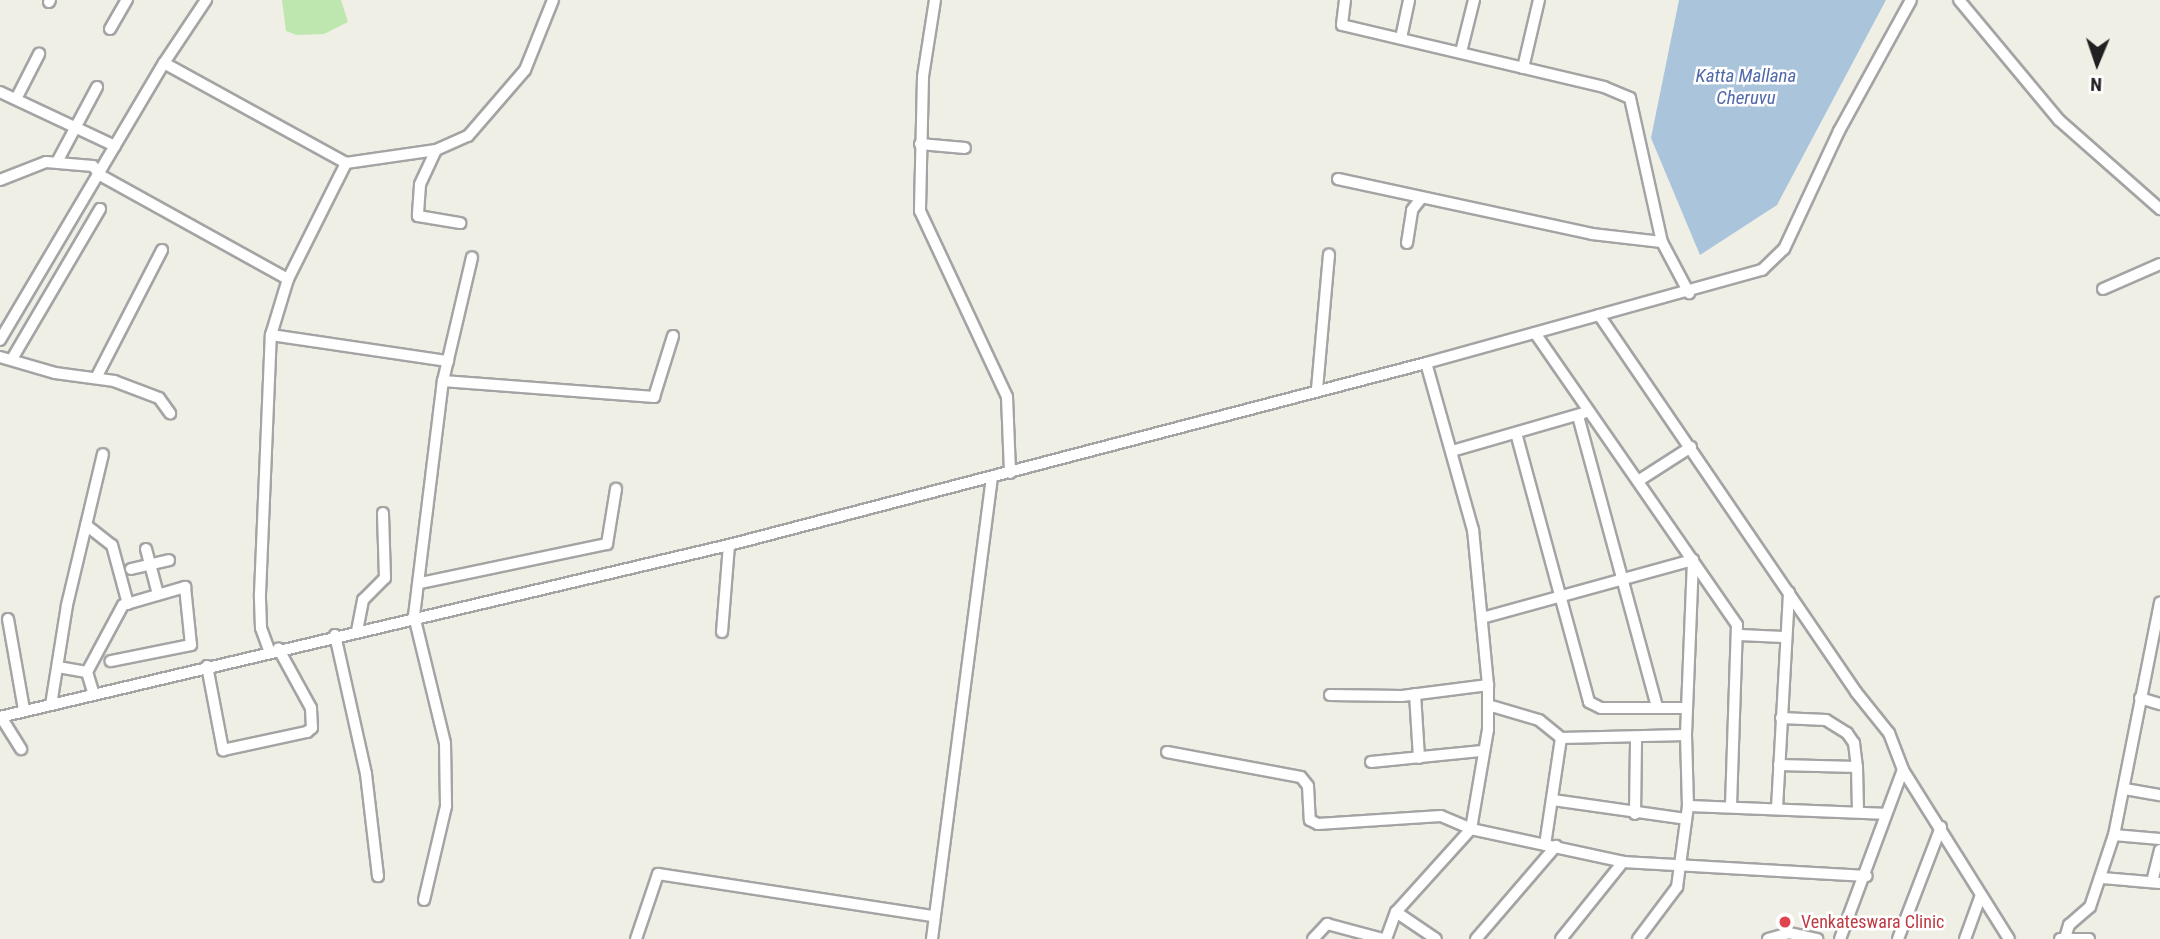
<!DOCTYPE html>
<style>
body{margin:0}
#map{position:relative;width:2160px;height:939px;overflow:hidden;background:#f0efe6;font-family:"Roboto Condensed",sans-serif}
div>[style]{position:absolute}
.grass>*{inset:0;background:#bee7b0}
.water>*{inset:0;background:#aac4db}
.roads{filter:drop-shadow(2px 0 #a4a4a4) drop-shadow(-2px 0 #a4a4a4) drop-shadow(0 2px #a4a4a4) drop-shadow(0 -2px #a4a4a4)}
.minor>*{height:10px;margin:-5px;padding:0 5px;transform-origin:5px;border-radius:5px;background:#fff}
.dots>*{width:19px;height:19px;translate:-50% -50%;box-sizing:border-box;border:4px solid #fff;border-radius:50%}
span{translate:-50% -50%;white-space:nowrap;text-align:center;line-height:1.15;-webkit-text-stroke:5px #fff;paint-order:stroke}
.health-label{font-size:18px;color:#be3a42}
.left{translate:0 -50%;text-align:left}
.water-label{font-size:19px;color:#5169aa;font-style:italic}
.north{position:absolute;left:2062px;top:28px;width:70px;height:70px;-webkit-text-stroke:5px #fff;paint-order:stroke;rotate:182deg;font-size:19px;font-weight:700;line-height:28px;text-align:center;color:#202020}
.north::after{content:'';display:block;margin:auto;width:24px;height:32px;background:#202020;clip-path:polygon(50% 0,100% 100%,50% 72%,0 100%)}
</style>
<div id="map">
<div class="grass">
<div style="clip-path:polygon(282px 0,341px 0,348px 22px,324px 34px,297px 35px,286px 31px)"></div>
</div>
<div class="water">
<div style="clip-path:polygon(1679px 0,1886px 0,1777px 205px,1700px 255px,1651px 138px)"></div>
</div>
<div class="roads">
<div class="minor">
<div style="left:935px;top:0;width:78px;rotate:98.9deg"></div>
<div style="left:923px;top:77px;width:134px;rotate:91.3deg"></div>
<div style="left:920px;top:211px;width:205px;rotate:64.9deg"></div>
<div style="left:1007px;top:397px;width:76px;rotate:87.7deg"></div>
<div style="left:1345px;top:0;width:25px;rotate:97deg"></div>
<div style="left:1342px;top:25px;width:269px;rotate:13.3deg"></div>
<div style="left:1604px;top:87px;width:28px;rotate:23deg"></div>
<div style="left:1630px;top:98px;width:148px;rotate:77.5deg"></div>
<div style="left:1662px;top:242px;width:58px;rotate:62.1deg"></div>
<div style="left:1959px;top:0;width:156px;rotate:50.2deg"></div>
<div style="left:2059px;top:120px;width:135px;rotate:41.4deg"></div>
<div style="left:49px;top:2px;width:2px;rotate:-63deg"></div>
<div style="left:110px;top:29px;width:34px;rotate:-60deg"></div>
<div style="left:1401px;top:38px;width:39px;rotate:-78deg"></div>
<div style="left:1461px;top:52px;width:54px;rotate:-76deg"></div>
<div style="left:164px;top:63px;width:76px;rotate:-56.3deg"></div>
<div style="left:1523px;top:68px;width:70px;rotate:-76.8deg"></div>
<div style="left:0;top:92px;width:127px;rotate:25.2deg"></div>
<div style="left:16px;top:99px;width:51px;rotate:-62.9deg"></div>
<div style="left:920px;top:144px;width:45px;rotate:5.1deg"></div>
<div style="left:436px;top:150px;width:38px;rotate:115deg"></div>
<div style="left:420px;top:185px;width:31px;rotate:94deg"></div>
<div style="left:418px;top:216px;width:43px;rotate:9.5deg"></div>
<div style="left:57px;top:162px;width:85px;rotate:-61.9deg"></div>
<div style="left:1338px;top:179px;width:260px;rotate:12.2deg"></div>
<div style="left:1592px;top:234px;width:70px;rotate:6.5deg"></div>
<div style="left:0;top:180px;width:49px;rotate:-21.4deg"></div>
<div style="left:46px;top:162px;width:47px;rotate:4.9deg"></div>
<div style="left:93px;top:166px;width:11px;rotate:52deg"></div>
<div style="left:100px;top:175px;width:215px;rotate:29deg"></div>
<div style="left:1407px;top:243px;width:33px;rotate:-81deg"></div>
<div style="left:1412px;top:210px;width:16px;rotate:-52deg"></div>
<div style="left:2103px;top:289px;width:62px;rotate:-23.7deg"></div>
<div style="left:1599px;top:315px;width:456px;rotate:55.7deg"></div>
<div style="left:1856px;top:692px;width:53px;rotate:51.2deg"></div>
<div style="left:1889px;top:733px;width:40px;rotate:69deg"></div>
<div style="left:1903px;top:770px;width:199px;rotate:57.9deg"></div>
<div style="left:1535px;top:333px;width:355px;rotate:55.3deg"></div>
<div style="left:1737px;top:625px;width:182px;rotate:91.9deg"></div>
<div style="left:271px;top:335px;width:179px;rotate:8.4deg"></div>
<div style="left:0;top:340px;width:322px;rotate:-59.4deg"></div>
<div style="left:164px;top:63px;width:208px;rotate:28.8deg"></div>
<div style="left:346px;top:163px;width:91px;rotate:-8.2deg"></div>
<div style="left:436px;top:150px;width:35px;rotate:-24deg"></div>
<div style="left:468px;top:136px;width:87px;rotate:-49.2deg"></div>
<div style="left:525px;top:70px;width:75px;rotate:-68.2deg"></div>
<div style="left:0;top:357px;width:57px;rotate:16.2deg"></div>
<div style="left:55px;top:373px;width:60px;rotate:7.7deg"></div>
<div style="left:114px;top:381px;width:48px;rotate:20.7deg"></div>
<div style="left:159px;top:398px;width:19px;rotate:54deg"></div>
<div style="left:12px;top:359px;width:174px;rotate:-59.6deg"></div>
<div style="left:96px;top:378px;width:144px;rotate:-62.7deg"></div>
<div style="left:443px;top:381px;width:212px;rotate:4.3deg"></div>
<div style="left:654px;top:397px;width:64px;rotate:-72.7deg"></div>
<div style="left:1317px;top:389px;width:135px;rotate:-84.9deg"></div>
<div style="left:1578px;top:416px;width:302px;rotate:74.8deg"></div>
<div style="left:1516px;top:433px;width:279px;rotate:74.8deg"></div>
<div style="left:1589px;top:702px;width:13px;rotate:27deg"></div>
<div style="left:1601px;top:708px;width:86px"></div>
<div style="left:1452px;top:451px;width:137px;rotate:-16.1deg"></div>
<div style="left:1638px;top:481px;width:63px;rotate:-32.7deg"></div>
<div style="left:86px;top:525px;width:33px;rotate:38deg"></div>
<div style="left:112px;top:545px;width:61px;rotate:74.8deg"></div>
<div style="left:146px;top:549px;width:47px;rotate:75.1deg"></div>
<div style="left:131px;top:569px;width:39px;rotate:-13deg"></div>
<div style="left:420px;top:583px;width:191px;rotate:-11.8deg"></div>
<div style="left:607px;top:544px;width:56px;rotate:-80.7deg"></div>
<div style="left:1482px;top:618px;width:219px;rotate:-15.4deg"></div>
<div style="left:1693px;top:560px;width:175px;rotate:92.3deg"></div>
<div style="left:1686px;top:735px;width:71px;rotate:88.4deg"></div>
<div style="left:1688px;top:806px;width:82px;rotate:97.7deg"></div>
<div style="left:1677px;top:887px;width:65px;rotate:126.9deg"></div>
<div style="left:8px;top:619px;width:92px;rotate:80deg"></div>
<div style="left:357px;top:631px;width:32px;rotate:-79deg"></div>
<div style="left:363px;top:600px;width:31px;rotate:-45deg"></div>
<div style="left:385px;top:578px;width:65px;rotate:-91.8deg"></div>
<div style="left:722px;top:632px;width:87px;rotate:-85.4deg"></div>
<div style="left:335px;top:635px;width:142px;rotate:77.4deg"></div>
<div style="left:366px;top:774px;width:103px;rotate:83.3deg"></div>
<div style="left:1740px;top:635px;width:43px;rotate:2.7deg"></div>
<div style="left:269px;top:650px;width:23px;rotate:-110deg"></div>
<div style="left:261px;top:628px;width:34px;rotate:-92deg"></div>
<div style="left:260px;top:594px;width:259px;rotate:-87.6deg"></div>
<div style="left:271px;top:335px;width:59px;rotate:-73.1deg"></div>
<div style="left:288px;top:279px;width:130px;rotate:-63.4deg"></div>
<div style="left:207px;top:666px;width:86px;rotate:79.2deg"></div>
<div style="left:223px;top:750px;width:86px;rotate:-12.1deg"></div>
<div style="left:307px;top:732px;width:6px;rotate:-39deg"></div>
<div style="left:312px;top:728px;width:20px;rotate:-93deg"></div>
<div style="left:311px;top:708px;width:68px;rotate:-118.8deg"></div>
<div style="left:58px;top:667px;width:29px;rotate:10deg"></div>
<div style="left:1415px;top:694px;width:64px;rotate:86.4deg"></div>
<div style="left:94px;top:695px;width:24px;rotate:-107deg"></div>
<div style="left:87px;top:672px;width:76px;rotate:-61.8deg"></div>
<div style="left:123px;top:605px;width:65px;rotate:-16.2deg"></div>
<div style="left:185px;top:587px;width:58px;rotate:84.1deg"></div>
<div style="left:191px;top:645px;width:82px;rotate:168.7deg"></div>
<div style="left:1330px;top:695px;width:72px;rotate:0.8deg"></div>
<div style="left:1402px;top:696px;width:87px;rotate:-7.3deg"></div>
<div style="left:2140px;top:698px;width:21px;rotate:17deg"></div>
<div style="left:51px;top:705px;width:101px;rotate:-80.9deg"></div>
<div style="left:67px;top:605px;width:155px;rotate:-76.6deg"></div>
<div style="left:1488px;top:705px;width:53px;rotate:16.4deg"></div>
<div style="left:1539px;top:720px;width:28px;rotate:39deg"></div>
<div style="left:1561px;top:738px;width:125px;rotate:-1.4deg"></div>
<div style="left:0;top:717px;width:749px;rotate:-13.28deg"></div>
<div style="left:729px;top:545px;width:720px;rotate:-14.63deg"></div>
<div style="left:1426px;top:363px;width:349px;rotate:-15.5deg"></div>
<div style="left:1762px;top:270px;width:30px;rotate:-44deg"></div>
<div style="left:1784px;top:249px;width:130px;rotate:-65deg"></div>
<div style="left:1839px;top:131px;width:149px;rotate:-61.2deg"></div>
<div style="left:1px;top:717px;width:38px;rotate:58deg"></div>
<div style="left:1781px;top:718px;width:45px;rotate:2.5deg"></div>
<div style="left:1826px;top:720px;width:25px;rotate:32deg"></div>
<div style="left:1847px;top:733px;width:12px;rotate:55deg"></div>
<div style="left:1854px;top:743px;width:24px;rotate:83deg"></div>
<div style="left:1857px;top:767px;width:45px;rotate:88.7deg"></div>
<div style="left:1167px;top:752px;width:136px;rotate:10.6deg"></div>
<div style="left:1301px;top:777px;width:11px;rotate:52deg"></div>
<div style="left:1308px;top:786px;width:34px;rotate:87deg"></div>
<div style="left:1310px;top:820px;width:9px;rotate:27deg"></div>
<div style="left:1318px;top:824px;width:123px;rotate:-3.7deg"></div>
<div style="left:1441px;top:816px;width:33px;rotate:23deg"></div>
<div style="left:1471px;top:829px;width:156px;rotate:12.2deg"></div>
<div style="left:1623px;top:862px;width:244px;rotate:3.3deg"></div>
<div style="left:1371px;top:762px;width:112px;rotate:-5.7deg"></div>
<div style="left:1779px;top:765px;width:78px;rotate:1.5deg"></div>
<div style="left:2125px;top:789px;width:36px;rotate:10deg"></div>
<div style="left:1553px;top:800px;width:134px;rotate:8.1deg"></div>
<div style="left:1688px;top:806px;width:196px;rotate:2.3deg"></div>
<div style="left:1777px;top:808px;width:216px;rotate:-86.8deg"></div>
<div style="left:1635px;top:814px;width:76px;rotate:-89.2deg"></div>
<div style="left:2114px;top:835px;width:46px;rotate:5deg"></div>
<div style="left:1545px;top:845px;width:108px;rotate:-81.5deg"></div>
<div style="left:2102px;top:878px;width:58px;rotate:4.9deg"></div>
<div style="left:2152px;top:882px;width:33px;rotate:-76deg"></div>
<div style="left:424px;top:900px;width:97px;rotate:-76.8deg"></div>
<div style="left:446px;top:806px;width:63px;rotate:-90.9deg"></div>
<div style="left:445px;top:743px;width:131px;rotate:-103.7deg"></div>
<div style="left:414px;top:616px;width:237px;rotate:-83deg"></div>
<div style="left:443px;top:381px;width:127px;rotate:-76.8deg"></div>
<div style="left:1396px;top:912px;width:48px;rotate:34deg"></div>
<div style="left:2065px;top:938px;width:14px;rotate:-73deg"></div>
<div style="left:2069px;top:925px;width:28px;rotate:-41deg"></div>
<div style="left:2090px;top:907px;width:76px;rotate:-71.6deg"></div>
<div style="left:2114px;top:835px;width:237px;rotate:-78.8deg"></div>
<div style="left:636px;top:939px;width:69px;rotate:-71.3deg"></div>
<div style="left:658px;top:874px;width:279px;rotate:8.7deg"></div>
<div style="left:932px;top:939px;width:465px;rotate:-82.6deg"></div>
<div style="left:1313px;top:939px;width:21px;rotate:-47deg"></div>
<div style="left:1327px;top:924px;width:58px;rotate:15deg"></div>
<div style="left:1386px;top:939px;width:29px;rotate:-70deg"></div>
<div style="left:1396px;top:912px;width:112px;rotate:-47.9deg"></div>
<div style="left:1471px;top:829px;width:100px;rotate:-80.3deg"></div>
<div style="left:1488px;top:730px;width:45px;rotate:-90deg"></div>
<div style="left:1488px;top:685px;width:156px;rotate:-95.5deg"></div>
<div style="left:1473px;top:530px;width:173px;rotate:-105.7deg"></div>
<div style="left:1476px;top:939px;width:123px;rotate:-49.3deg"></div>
<div style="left:1561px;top:939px;width:99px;rotate:-51.2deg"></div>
<div style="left:1768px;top:939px;width:22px;rotate:-16deg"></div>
<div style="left:1789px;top:933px;width:29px;rotate:12deg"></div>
<div style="left:1840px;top:939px;width:180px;rotate:-69.6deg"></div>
<div style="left:1898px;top:939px;width:120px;rotate:-69deg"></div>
<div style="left:1965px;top:939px;width:47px;rotate:-70deg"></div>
<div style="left:2060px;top:939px;width:29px"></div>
</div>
</div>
<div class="dots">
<div style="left:1785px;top:922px;background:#e0444e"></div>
</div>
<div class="health-label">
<span class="left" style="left:1801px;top:922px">Venkateswara Clinic</span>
</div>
<div class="water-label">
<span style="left:1746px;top:87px">Katta Mallana<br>Cheruvu</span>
</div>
<div class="north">N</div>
</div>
